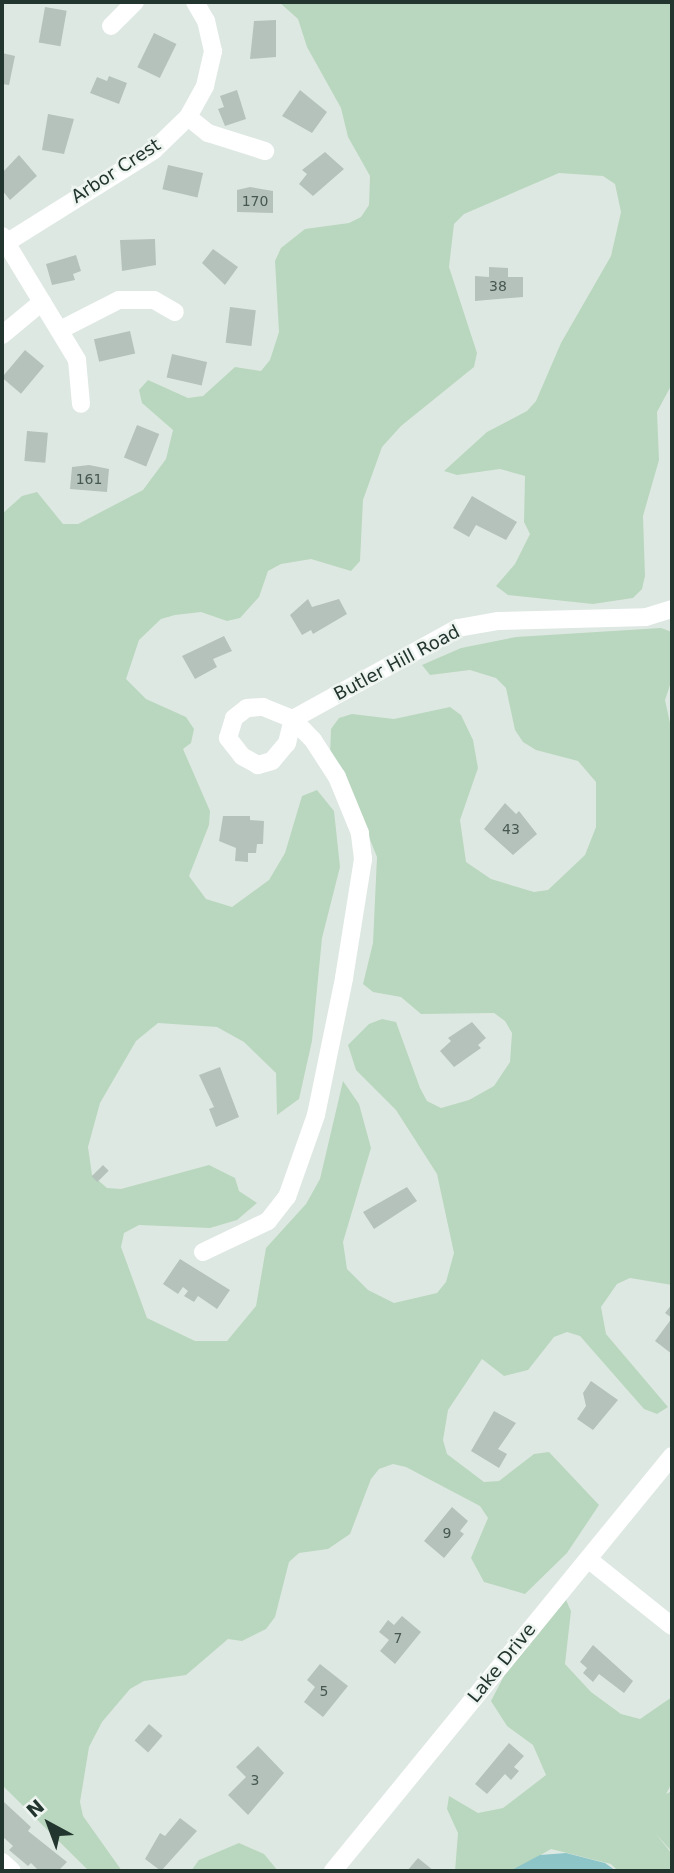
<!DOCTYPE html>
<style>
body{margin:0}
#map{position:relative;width:674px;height:1873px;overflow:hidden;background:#dee8e2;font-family:"DejaVu Sans",sans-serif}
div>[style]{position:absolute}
.green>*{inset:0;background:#b9d7be}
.water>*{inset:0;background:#8cc4c7}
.building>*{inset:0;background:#b4c2bb;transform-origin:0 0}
.minor>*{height:18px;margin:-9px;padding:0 9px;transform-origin:9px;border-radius:9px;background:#fff}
span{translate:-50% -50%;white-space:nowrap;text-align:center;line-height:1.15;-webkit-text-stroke:5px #eef5f1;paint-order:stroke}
.number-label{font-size:14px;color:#465851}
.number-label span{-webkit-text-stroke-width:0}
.street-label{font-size:18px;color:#22352e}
.frame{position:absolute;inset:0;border:4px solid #22352e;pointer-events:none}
.north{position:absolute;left:14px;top:1789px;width:70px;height:70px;-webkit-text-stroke:5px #eef5f1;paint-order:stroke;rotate:319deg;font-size:19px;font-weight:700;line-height:28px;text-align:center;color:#22352e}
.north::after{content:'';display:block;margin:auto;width:24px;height:32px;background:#22352e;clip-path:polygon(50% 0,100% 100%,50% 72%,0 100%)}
</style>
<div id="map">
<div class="green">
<div style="clip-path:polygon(279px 2px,672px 2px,672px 384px,657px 412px,659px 460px,643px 516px,645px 576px,642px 589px,633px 598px,593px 604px,508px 595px,496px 586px,515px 564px,530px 534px,524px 522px,525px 476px,500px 469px,457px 475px,444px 471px,487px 432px,527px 411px,536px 401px,561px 343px,611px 256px,621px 212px,615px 184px,603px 176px,559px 173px,464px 214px,454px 224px,449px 267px,477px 353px,474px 367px,401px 426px,382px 447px,363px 500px,360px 561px,351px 571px,311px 559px,281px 564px,268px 571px,259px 597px,240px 618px,227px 621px,201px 612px,175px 615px,161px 619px,139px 640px,126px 679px,146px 699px,186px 717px,194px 729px,191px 743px,183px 749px,210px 811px,209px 825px,189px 876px,206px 899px,232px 907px,269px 880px,285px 853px,302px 796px,317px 790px,334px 811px,340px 867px,322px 938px,312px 1041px,299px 1099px,277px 1115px,276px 1073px,244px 1042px,217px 1027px,158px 1023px,136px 1041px,100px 1103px,88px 1147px,92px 1175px,107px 1188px,121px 1189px,209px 1165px,235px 1178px,239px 1191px,257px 1203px,237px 1220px,210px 1228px,139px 1225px,124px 1233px,121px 1247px,147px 1318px,195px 1341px,227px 1341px,256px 1306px,266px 1248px,306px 1204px,320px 1179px,343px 1081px,359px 1104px,371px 1148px,343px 1242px,347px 1269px,368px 1290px,394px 1303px,437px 1293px,446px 1282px,454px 1253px,437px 1174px,396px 1110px,356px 1070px,348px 1045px,369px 1024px,382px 1019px,396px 1022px,420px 1088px,427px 1101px,441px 1108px,469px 1100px,494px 1086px,510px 1062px,512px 1033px,505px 1021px,494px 1013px,421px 1014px,401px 997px,373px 992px,363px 984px,373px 943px,377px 857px,346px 780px,330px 756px,331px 729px,339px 718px,352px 714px,394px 719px,450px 707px,461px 715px,473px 740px,478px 768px,460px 820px,466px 862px,491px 879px,534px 892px,548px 890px,585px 855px,596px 827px,596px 782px,578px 761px,536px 750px,523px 742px,515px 730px,506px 688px,496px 678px,470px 670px,430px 675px,422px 665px,461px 648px,516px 637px,661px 628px,672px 632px,672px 679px,665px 700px,672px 732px,672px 1285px,630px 1278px,617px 1284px,601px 1307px,606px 1334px,668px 1407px,657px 1414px,644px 1409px,580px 1336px,567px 1332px,554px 1337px,528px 1370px,504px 1376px,482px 1359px,448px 1410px,443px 1440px,447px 1454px,484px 1482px,499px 1481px,534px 1454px,549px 1452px,599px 1505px,567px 1553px,525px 1594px,484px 1582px,471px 1558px,488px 1518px,480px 1506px,406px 1467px,393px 1464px,379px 1469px,371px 1479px,350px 1534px,328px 1549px,299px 1553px,289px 1562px,275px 1617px,266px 1629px,242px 1641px,228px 1639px,186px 1675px,144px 1681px,130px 1689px,102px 1722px,89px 1747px,80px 1802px,83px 1816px,122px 1871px,89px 1871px,2px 1785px,2px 514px,22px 496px,37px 492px,63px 524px,78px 524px,143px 490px,166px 459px,173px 430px,142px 403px,139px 390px,148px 380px,188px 398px,203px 396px,235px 367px,261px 371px,270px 360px,279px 332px,275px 261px,281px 248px,305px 229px,349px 223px,361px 217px,369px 205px,370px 176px,348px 137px,341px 108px,307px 47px,298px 19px)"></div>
<div style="clip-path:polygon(566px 1600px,571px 1611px,565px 1664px,591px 1692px,621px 1714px,640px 1719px,672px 1697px,672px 1783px,666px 1794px,672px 1791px,672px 1852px,656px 1834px,672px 1854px,672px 1871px,618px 1871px,611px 1864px,551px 1849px,513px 1871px,455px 1871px,458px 1833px,447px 1809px,449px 1796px,478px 1813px,503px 1808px,546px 1775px,533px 1745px,507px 1726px,491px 1701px,504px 1676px)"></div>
<div style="clip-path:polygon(239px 1843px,264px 1854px,278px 1871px,191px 1871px,199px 1860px)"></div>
</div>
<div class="water">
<div style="clip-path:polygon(566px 1853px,605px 1863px,616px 1871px,510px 1871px,540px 1855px)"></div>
</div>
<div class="building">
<div style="left:45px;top:7px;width:22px;height:36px;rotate:10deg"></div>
<div style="clip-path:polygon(276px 20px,276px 57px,250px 59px,254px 21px)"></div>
<div style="left:154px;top:33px;width:25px;height:38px;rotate:26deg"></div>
<div style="clip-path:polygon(2px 53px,15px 56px,9px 85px,2px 84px)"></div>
<div style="clip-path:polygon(109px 76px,127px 83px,119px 104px,90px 93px,97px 77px,107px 81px)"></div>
<div style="clip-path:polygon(237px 90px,246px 119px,225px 126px,218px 109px,224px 107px,220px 96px)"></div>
<div style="clip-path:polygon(300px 90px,327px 112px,312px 133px,282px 116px)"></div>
<div style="clip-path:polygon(48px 114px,74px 119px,64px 154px,42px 150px)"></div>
<div style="clip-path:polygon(325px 152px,344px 169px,313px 196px,299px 184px,307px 174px,302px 170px)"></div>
<div style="clip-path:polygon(19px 155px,37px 176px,10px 200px,2px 190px,2px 173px)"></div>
<div style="left:168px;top:165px;width:36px;height:25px;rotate:13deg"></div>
<div style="clip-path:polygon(250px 187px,273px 191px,273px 213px,237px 212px,237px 190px)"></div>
<div style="clip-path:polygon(155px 239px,156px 265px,122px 271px,120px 240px)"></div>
<div style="clip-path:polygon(213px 249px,238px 267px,225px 285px,202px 263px)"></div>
<div style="clip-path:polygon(76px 255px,81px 271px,73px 274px,75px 280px,52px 285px,46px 264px)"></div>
<div style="clip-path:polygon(489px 267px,508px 268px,508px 277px,523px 277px,523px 297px,475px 301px,475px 276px,489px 277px)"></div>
<div style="left:230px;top:307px;width:26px;height:36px;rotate:7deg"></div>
<div style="left:130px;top:331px;width:23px;height:37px;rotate:77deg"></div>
<div style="left:25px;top:350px;width:25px;height:36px;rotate:40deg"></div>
<div style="left:172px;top:354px;width:36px;height:24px;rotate:13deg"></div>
<div style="left:137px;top:425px;width:24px;height:35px;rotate:22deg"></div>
<div style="left:27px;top:431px;width:21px;height:30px;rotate:5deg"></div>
<div style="clip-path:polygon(89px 465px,109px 469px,107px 492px,70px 489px,72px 467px)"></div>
<div style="clip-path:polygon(472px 496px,517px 522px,506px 540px,476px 525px,469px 537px,453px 528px)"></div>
<div style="clip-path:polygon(308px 599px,312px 607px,339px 599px,347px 614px,313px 634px,311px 630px,302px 635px,290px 615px)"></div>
<div style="clip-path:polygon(224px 636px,232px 651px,213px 659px,217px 667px,195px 679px,182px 656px)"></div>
<div style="clip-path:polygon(505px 803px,516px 814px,519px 811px,537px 834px,513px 855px,484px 829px)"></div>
<div style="clip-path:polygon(223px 816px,250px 816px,250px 820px,264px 821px,263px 844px,257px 844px,256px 853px,248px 853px,248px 862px,235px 861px,236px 848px,219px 841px)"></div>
<div style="clip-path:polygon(472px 1022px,486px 1038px,478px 1045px,481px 1048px,454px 1067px,440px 1051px,451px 1041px,448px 1038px)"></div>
<div style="clip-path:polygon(220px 1067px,239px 1117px,216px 1127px,209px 1109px,214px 1107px,199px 1075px)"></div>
<div style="left:103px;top:1165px;width:8px;height:16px;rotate:45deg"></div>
<div style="clip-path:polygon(407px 1187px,417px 1201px,374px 1229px,363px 1212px)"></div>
<div style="clip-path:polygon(180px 1259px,230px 1290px,217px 1309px,198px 1296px,194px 1302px,184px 1296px,188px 1291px,183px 1287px,178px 1294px,163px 1284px)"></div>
<div style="clip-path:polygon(672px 1304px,672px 1318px,665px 1313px)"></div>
<div style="clip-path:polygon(672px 1318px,672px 1354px,655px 1341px)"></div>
<div style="clip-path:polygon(591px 1381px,618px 1400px,593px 1430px,577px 1419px,586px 1406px,583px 1393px)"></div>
<div style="clip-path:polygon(494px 1411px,516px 1423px,498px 1449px,507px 1454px,499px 1468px,471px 1451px)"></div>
<div style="clip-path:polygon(452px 1507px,468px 1521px,460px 1531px,464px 1534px,444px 1558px,424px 1541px)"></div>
<div style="clip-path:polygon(402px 1616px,421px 1632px,395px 1664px,380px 1651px,389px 1640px,379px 1632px,388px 1620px,394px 1625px)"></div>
<div style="clip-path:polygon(593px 1645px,633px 1681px,624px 1693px,599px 1674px,593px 1682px,583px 1673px,587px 1668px,580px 1662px)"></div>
<div style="clip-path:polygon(320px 1664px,348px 1686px,323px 1717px,304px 1702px,315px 1687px,307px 1680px)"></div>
<div style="left:149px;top:1724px;width:18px;height:22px;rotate:41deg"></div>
<div style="clip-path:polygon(509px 1743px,524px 1756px,514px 1767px,519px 1771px,511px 1780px,505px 1774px,487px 1794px,475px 1784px)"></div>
<div style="clip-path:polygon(258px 1746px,284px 1773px,248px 1815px,228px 1795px,246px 1777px,236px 1767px)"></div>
<div style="clip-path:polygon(4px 1802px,31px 1827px,28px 1831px,67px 1862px,58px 1871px,39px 1871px,31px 1863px,28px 1866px,9px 1850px,13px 1846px,2px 1836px)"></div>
<div style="clip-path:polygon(180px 1818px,197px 1831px,161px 1871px,145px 1859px,160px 1833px,165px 1836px)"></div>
<div style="clip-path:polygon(418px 1858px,434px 1871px,407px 1871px)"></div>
</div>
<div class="minor">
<div style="left:111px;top:26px;width:34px;rotate:-45deg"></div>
<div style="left:188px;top:117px;width:26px;rotate:39deg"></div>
<div style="left:208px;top:133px;width:60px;rotate:17.5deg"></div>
<div style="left:2px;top:236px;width:145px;rotate:58.8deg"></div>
<div style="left:77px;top:360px;width:44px;rotate:84.8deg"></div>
<div style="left:6px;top:243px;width:175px;rotate:-32.1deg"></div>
<div style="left:154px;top:150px;width:47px;rotate:-44.1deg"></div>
<div style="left:188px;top:117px;width:35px;rotate:-61deg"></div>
<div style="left:205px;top:86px;width:36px;rotate:-77deg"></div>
<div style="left:213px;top:51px;width:31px;rotate:-103deg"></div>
<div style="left:206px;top:21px;width:22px;rotate:-120deg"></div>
<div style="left:60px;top:330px;width:66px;rotate:-27deg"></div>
<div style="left:119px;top:300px;width:35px"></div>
<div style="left:154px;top:300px;width:24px;rotate:30deg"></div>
<div style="left:2px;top:335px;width:52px;rotate:-39.5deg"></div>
<div style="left:263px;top:707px;width:32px;rotate:22deg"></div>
<div style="left:293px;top:719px;width:25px;rotate:104deg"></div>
<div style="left:287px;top:743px;width:23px;rotate:130deg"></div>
<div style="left:272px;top:761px;width:15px;rotate:164deg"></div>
<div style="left:258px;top:765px;width:18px;rotate:-151deg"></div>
<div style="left:242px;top:756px;width:23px;rotate:-128deg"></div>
<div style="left:228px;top:738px;width:21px;rotate:-73deg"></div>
<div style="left:234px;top:718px;width:16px;rotate:-38deg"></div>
<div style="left:247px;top:708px;width:16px;rotate:-4deg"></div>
<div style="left:203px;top:1252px;width:72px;rotate:-25.5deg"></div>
<div style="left:268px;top:1221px;width:31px;rotate:-52deg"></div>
<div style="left:287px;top:1197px;width:87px;rotate:-70.5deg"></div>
<div style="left:316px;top:1115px;width:140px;rotate:-78.4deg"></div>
<div style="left:344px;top:978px;width:121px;rotate:-80.9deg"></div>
<div style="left:363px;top:859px;width:26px;rotate:-97deg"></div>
<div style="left:360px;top:833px;width:61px;rotate:-112.3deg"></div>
<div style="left:337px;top:777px;width:44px;rotate:-123deg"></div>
<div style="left:313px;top:740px;width:29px;rotate:-134deg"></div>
<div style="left:293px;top:719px;width:188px;rotate:-28.9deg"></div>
<div style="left:458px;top:628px;width:41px;rotate:-9.9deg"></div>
<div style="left:498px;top:621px;width:148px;rotate:-1.5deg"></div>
<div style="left:646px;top:617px;width:27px;rotate:-17deg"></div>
<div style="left:588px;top:1559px;width:107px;rotate:38.6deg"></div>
<div style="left:2px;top:1862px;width:13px;rotate:42deg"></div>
<div style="left:333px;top:1871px;width:536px;rotate:-50.76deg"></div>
</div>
<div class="number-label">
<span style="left:255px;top:201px">170</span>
<span style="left:498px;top:286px">38</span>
<span style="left:89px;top:479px">161</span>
<span style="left:511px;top:829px">43</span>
<span style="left:447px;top:1533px">9</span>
<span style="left:398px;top:1638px">7</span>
<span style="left:324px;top:1691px">5</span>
<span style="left:255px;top:1780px">3</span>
</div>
<div class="street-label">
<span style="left:116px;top:171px;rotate:-33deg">Arbor Crest</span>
<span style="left:397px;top:663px;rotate:-28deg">Butler Hill Road</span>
<span style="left:502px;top:1663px;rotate:-51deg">Lake Drive</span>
</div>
<div class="frame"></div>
<div class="north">N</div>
</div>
